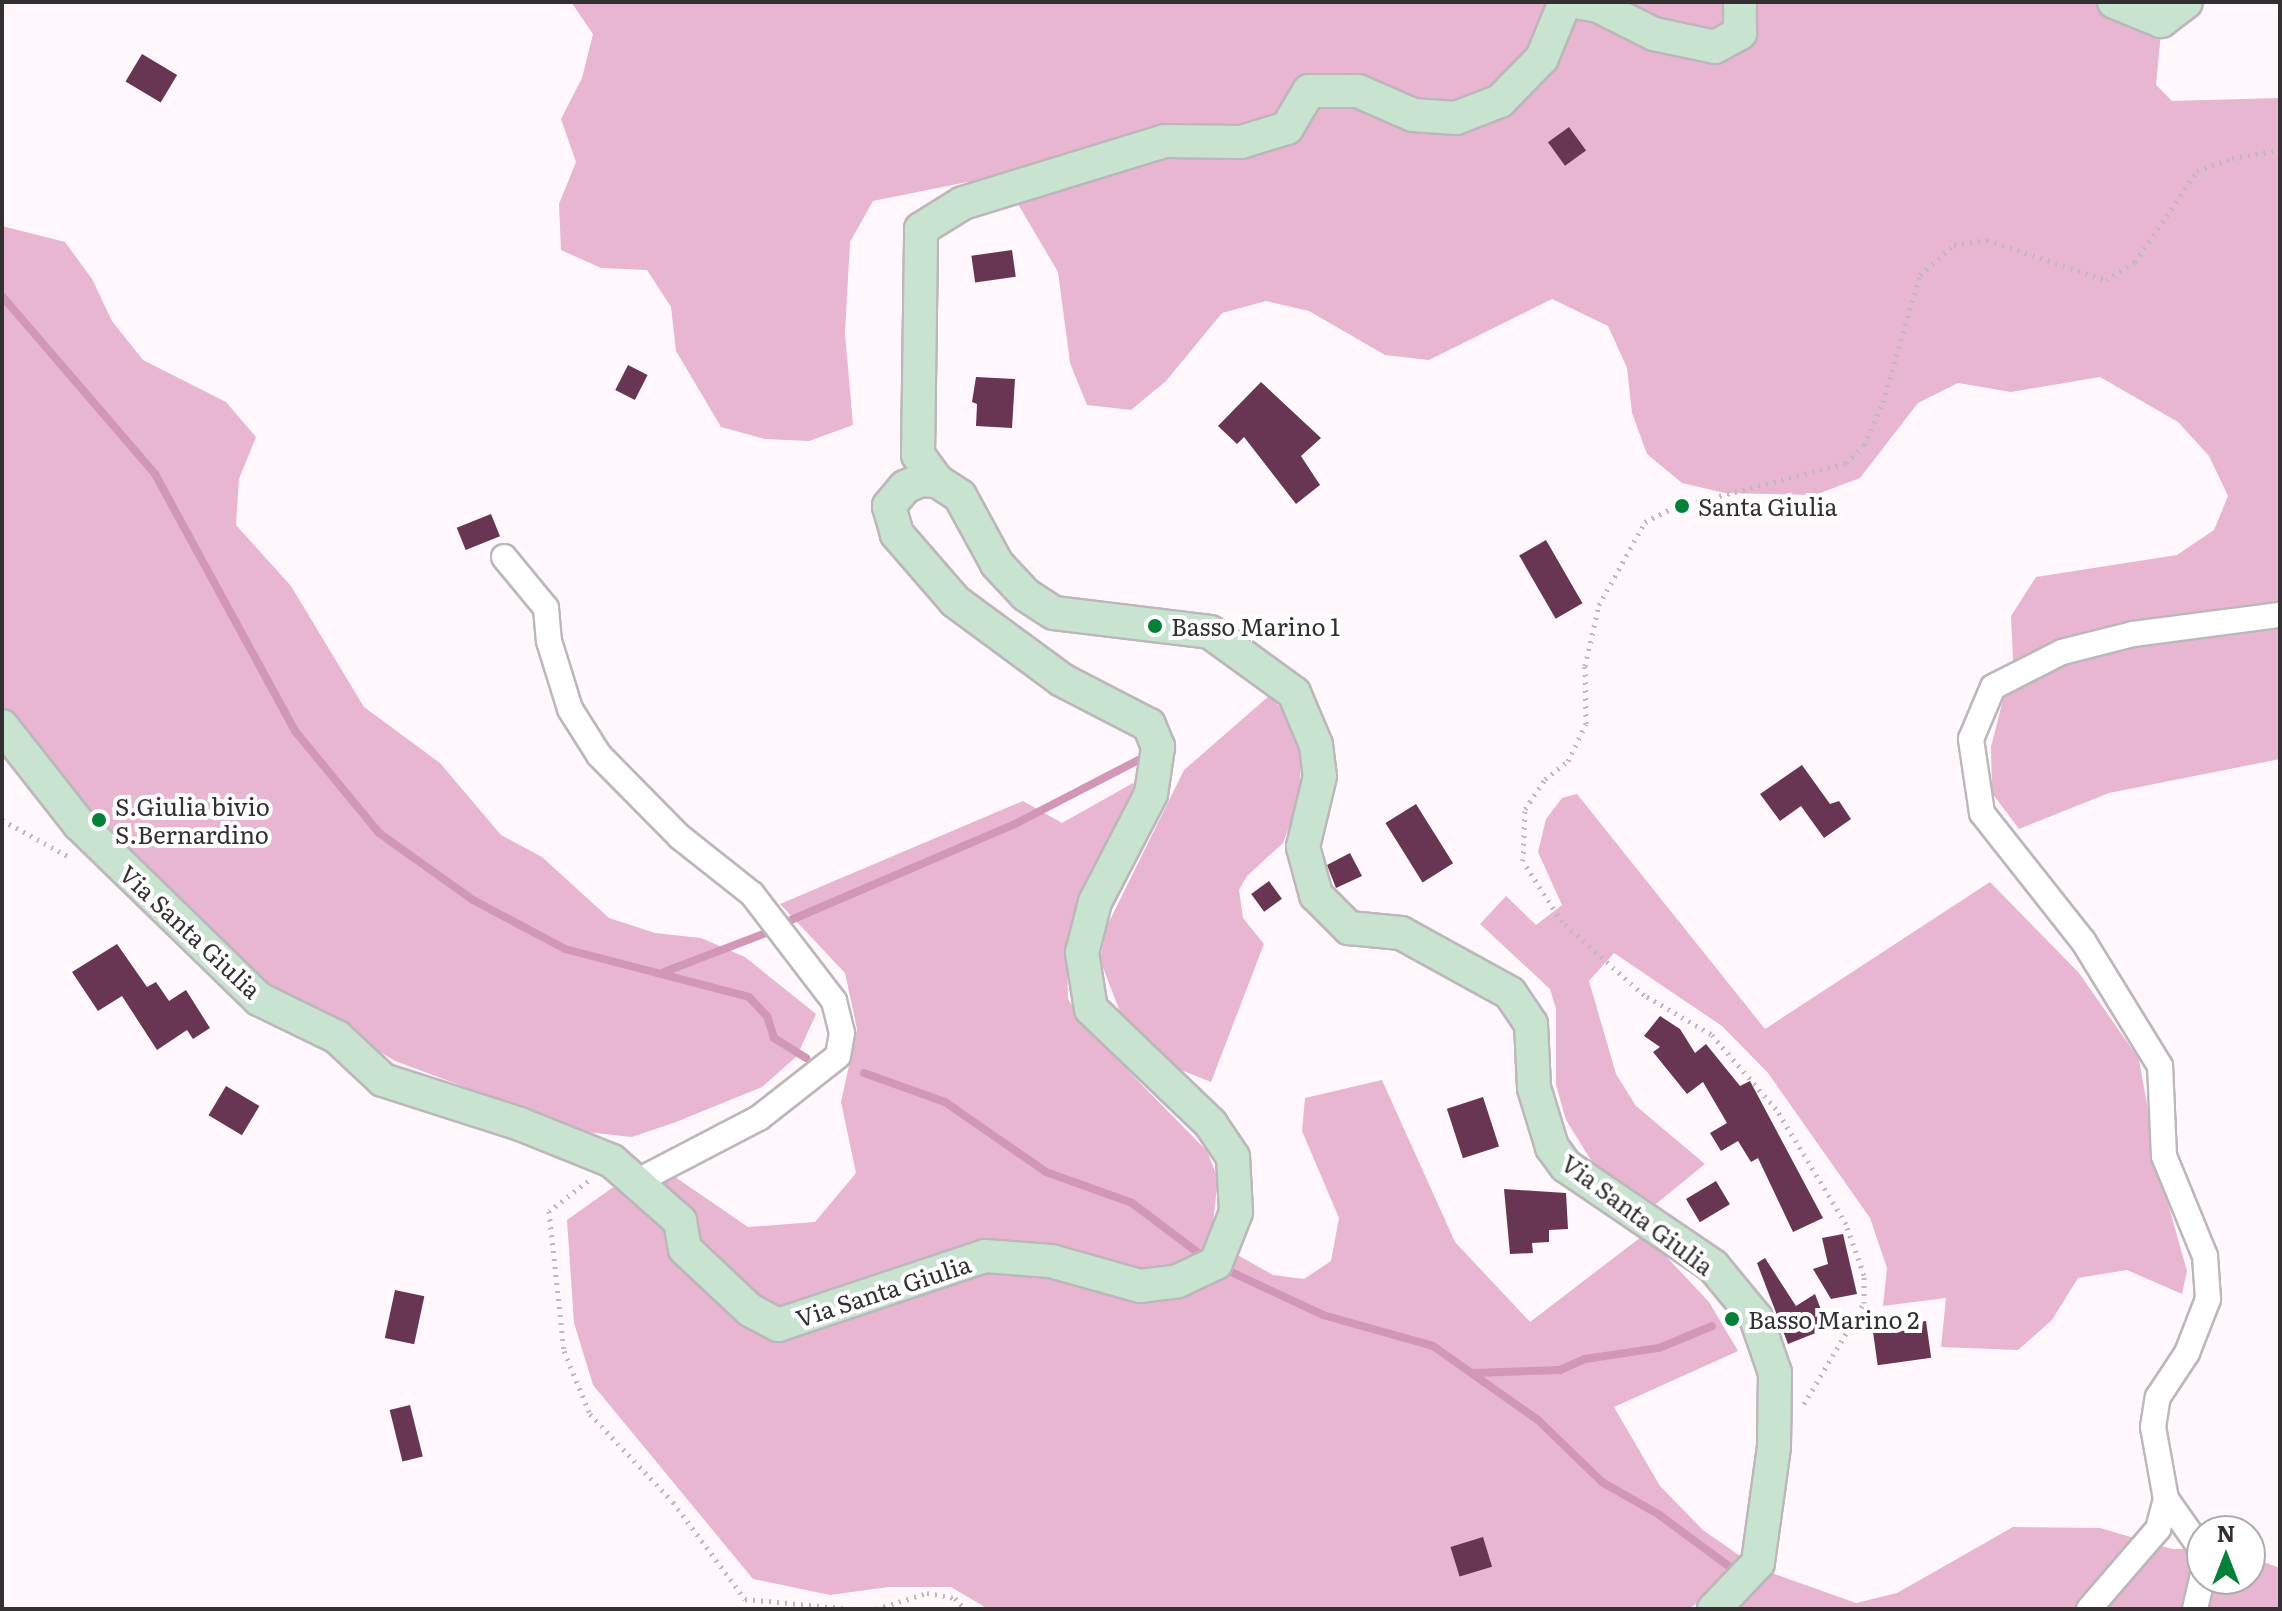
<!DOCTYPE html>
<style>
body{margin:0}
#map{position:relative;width:2282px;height:1611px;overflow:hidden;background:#fff7fb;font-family:Literata,serif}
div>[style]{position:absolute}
.green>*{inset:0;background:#e8b6d1}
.stream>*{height:8px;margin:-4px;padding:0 4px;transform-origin:4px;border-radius:4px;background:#d296b7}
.building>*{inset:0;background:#683553;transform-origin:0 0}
.path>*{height:5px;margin-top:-2.5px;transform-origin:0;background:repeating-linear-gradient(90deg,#bfb8bc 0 2px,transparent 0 8px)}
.roads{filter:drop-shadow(2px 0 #bdb6ba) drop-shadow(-2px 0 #bdb6ba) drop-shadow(0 2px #bdb6ba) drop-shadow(0 -2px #bdb6ba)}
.street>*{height:24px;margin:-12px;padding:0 12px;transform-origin:12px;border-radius:12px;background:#fff}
.secondary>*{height:32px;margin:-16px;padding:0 16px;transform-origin:16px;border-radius:16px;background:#c8e3cf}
.dots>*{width:22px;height:22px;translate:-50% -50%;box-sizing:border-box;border:4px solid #fff;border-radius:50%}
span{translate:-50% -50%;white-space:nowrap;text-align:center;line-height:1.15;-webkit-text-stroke:8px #fff;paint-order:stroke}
.poi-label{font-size:24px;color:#333032}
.left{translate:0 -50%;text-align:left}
.street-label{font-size:24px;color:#333032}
.frame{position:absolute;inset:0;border:4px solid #333032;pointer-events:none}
.north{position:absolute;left:2186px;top:1515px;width:80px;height:80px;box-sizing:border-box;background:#fff;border:2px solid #adacad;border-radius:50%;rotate:0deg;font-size:22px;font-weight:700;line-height:32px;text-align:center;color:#333032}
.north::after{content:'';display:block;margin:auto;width:28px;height:36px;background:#058038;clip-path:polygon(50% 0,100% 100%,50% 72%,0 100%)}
</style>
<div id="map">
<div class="green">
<div style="clip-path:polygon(571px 2px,2164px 2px,2156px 85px,2172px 101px,2280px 98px,2280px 759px,2109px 793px,2019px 829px,1992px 793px,1991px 747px,2013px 660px,2011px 616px,2036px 577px,2177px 555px,2214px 530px,2228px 496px,2209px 456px,2178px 422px,2100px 377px,2011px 392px,1958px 383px,1918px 403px,1860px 478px,1815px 495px,1725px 493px,1682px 483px,1647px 454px,1632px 413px,1627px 368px,1608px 326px,1552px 299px,1429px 360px,1385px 355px,1309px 311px,1266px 301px,1222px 313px,1166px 381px,1131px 410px,1087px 405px,1070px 363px,1058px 272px,1012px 194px,967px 182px,873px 201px,850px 242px,845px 333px,853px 425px,809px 441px,765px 439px,721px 427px,676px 351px,671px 307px,647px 270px,601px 268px,561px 250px,559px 204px,576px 162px,561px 119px,582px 78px,593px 34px)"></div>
<div style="clip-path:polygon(2px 226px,65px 242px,92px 279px,112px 321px,143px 360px,226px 402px,256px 437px,239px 479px,236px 525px,291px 586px,364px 707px,440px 763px,501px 835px,542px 857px,609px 918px,655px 933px,701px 938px,745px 957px,816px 1014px,797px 1056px,762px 1087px,676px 1122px,632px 1137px,586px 1132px,395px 1061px,259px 978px,92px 816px,31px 734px,2px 710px)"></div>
<div style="clip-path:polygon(1269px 696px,1288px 715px,1302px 744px,1299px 801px,1283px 843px,1247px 876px,1239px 890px,1243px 918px,1264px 944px,1211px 1082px,1166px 1064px,1122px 1017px,1100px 960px,1107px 926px,1184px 770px)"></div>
<div style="clip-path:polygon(1133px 783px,1137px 791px,1091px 870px,1073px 915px,1067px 956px,1068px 999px,1091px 1033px,1207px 1151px,1218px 1179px,1211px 1240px,1273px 1275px,1304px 1279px,1331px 1261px,1339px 1218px,1302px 1131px,1305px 1098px,1382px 1080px,1455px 1242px,1530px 1322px,1645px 1234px,1709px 1302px,1738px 1351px,1614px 1407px,1660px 1486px,1703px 1530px,1743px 1558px,1699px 1602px,1688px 1609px,988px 1609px,951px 1587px,889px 1587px,830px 1595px,753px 1579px,593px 1385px,574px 1323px,567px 1220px,612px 1188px,665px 1170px,748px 1227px,815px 1222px,856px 1173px,841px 1102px,857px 1029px,845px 973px,780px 904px,1023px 801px,1062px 823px)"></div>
<div style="clip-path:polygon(1577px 794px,1765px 1029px,1990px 882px,2079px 973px,2139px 1059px,2158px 1168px,2187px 1271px,2182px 1294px,2127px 1270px,2078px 1278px,2052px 1320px,2018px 1350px,1941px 1347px,1946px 1298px,1883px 1306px,1887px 1268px,1870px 1218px,1768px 1073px,1722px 1026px,1614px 953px,1589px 981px,1616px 1074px,1636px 1106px,1705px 1164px,1651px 1208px,1594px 1165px,1566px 1120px,1556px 1085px,1556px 1009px,1550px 989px,1480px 924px,1506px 896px,1536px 925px,1562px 905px,1538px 852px,1546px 819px,1562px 798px)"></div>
<div style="clip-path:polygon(2013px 1527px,2100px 1528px,2172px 1549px,2202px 1549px,2202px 1579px,2250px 1579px,2250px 1557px,2280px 1568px,2280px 1609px,1730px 1609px,1769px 1572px,1856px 1603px,1897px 1593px)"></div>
</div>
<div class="stream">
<div style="left:2px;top:296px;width:235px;rotate:49.3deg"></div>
<div style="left:155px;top:474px;width:293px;rotate:61.4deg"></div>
<div style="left:295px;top:731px;width:132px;rotate:50.5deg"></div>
<div style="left:379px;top:833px;width:115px;rotate:35.5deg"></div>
<div style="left:473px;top:900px;width:104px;rotate:28deg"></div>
<div style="left:565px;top:949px;width:190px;rotate:14.6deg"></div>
<div style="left:749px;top:997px;width:26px;rotate:47deg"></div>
<div style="left:767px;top:1016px;width:23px;rotate:72deg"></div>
<div style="left:774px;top:1038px;width:38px;rotate:32deg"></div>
<div style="left:791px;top:920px;width:244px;rotate:-23.2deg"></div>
<div style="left:1015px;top:824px;width:150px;rotate:-27.4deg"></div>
<div style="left:664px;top:972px;width:109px;rotate:-20.9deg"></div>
<div style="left:864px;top:1073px;width:86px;rotate:19.7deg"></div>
<div style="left:945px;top:1102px;width:123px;rotate:34.7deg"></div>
<div style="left:1046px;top:1172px;width:91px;rotate:19.8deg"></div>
<div style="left:1132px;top:1203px;width:91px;rotate:37deg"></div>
<div style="left:1227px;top:1270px;width:106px;rotate:25.1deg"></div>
<div style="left:1323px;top:1315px;width:114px;rotate:15.7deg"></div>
<div style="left:1433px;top:1346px;width:128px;rotate:35.2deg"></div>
<div style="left:1538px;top:1420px;width:89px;rotate:44.1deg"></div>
<div style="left:1602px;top:1482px;width:64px;rotate:29.7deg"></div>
<div style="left:1658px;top:1514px;width:94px;rotate:36.4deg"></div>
<div style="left:1473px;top:1373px;width:87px;rotate:-2deg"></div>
<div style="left:1560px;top:1370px;width:27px;rotate:-24deg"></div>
<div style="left:1585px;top:1359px;width:75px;rotate:-8.5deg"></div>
<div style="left:1659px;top:1348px;width:57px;rotate:-22.5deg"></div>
</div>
<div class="building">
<div style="left:142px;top:54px;width:41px;height:32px;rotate:31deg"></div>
<div style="left:1569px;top:127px;width:29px;height:26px;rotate:54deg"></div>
<div style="left:1012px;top:250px;width:27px;height:41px;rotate:82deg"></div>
<div style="left:628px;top:365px;width:22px;height:28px;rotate:27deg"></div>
<div style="clip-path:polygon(976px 377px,1015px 379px,1012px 428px,976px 426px,977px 404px,972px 402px)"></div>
<div style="clip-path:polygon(1261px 382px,1321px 438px,1301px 456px,1320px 485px,1296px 504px,1244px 437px,1237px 444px,1218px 426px)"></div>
<div style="left:491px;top:514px;width:24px;height:37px;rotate:68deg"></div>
<div style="left:1546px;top:540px;width:73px;height:31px;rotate:60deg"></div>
<div style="clip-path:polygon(1802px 765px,1830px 804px,1839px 801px,1851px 819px,1824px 838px,1801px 806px,1780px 821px,1760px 794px)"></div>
<div style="left:1416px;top:804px;width:70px;height:36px;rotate:58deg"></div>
<div style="clip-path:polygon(1350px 853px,1362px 876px,1336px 888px,1327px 865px)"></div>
<div style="left:1269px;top:881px;width:22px;height:22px;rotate:54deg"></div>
<div style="clip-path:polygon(117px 944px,147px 987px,156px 982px,169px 1001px,186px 990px,210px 1028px,193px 1039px,187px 1030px,157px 1050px,122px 996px,98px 1011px,72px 972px)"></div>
<div style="clip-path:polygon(1660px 1016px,1680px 1029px,1695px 1053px,1706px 1044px,1740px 1086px,1750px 1081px,1823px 1218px,1793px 1232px,1758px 1158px,1751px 1162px,1738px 1141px,1721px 1151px,1710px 1133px,1727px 1123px,1703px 1082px,1687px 1094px,1653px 1052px,1660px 1047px,1644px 1036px)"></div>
<div style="left:226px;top:1086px;width:39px;height:34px;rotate:31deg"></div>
<div style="left:1483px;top:1097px;width:52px;height:38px;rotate:72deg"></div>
<div style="left:1716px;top:1181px;width:27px;height:35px;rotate:59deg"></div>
<div style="clip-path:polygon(1504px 1189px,1566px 1193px,1568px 1229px,1549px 1230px,1549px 1242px,1532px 1243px,1533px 1253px,1510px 1254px)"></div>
<div style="clip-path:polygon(1843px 1234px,1857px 1294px,1831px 1299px,1813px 1269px,1828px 1264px,1822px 1238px)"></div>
<div style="clip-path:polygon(1765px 1258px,1796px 1306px,1815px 1294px,1828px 1328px,1788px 1344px,1757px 1263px)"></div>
<div style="left:395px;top:1290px;width:30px;height:49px;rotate:12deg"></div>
<div style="left:1926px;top:1321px;width:37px;height:54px;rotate:82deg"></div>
<div style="left:410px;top:1405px;width:53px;height:21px;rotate:76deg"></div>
<div style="left:1483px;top:1537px;width:31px;height:34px;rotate:73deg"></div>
</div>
<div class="path">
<div style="left:2px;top:820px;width:79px;rotate:28.8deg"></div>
<div style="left:588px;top:1181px;width:49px;rotate:142.4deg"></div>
<div style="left:549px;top:1211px;width:141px;rotate:83.9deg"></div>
<div style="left:564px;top:1351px;width:68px;rotate:67.6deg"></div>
<div style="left:590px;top:1414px;width:121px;rotate:46.7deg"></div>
<div style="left:673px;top:1502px;width:121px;rotate:53.4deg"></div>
<div style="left:745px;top:1599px;width:107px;rotate:5.3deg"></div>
<div style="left:1804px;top:1404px;width:117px;rotate:-59.3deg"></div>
<div style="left:1864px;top:1303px;width:28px;rotate:-90deg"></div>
<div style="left:1864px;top:1275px;width:54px;rotate:-109.4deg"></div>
<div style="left:1846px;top:1224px;width:135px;rotate:-121.3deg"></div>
<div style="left:1776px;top:1109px;width:99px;rotate:-130.9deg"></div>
<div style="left:1711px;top:1034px;width:78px;rotate:-149.8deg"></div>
<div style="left:1644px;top:995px;width:110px;rotate:-138.3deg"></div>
<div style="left:1562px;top:922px;width:72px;rotate:-122.6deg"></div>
<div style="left:1523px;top:861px;width:52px;rotate:-87.8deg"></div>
<div style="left:1525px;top:809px;width:36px;rotate:-56deg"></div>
<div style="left:1545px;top:779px;width:29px;rotate:-38deg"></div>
<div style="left:1568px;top:761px;width:41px;rotate:-64.1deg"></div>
<div style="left:1586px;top:724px;width:58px;rotate:-91deg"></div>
<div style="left:1585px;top:666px;width:63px;rotate:-77.1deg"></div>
<div style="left:1599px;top:605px;width:95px;rotate:-61deg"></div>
<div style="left:1645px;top:522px;width:31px;rotate:-27deg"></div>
<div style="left:1673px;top:508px;width:179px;rotate:-14.6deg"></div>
<div style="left:1846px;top:463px;width:25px;rotate:-45deg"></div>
<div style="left:1864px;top:445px;width:47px;rotate:-66.2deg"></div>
<div style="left:1883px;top:402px;width:132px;rotate:-73.8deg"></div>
<div style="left:1920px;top:275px;width:45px;rotate:-41.4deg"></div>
<div style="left:1954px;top:245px;width:33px;rotate:-9deg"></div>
<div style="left:1987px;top:240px;width:126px;rotate:18.6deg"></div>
<div style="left:2106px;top:280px;width:34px;rotate:-32deg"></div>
<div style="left:2135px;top:262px;width:110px;rotate:-55.7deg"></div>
<div style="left:2197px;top:171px;width:37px;rotate:-20deg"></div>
<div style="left:2232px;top:158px;width:49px;rotate:-9.5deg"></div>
<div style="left:876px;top:1609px;width:53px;rotate:-17.4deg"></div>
<div style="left:927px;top:1593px;width:28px;rotate:10deg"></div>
<div style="left:955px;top:1598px;width:15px;rotate:48deg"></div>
</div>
<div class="roads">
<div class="street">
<div style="left:504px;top:557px;width:66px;rotate:50.5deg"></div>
<div style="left:546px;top:608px;width:33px;rotate:85deg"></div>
<div style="left:549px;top:641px;width:71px;rotate:72.8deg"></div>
<div style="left:570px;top:709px;width:54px;rotate:57.8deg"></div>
<div style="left:599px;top:755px;width:115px;rotate:45.4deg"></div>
<div style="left:680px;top:837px;width:92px;rotate:38.4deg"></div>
<div style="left:752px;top:894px;width:135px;rotate:52.5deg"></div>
<div style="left:834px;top:1001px;width:33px;rotate:76deg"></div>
<div style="left:842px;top:1033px;width:23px;rotate:100deg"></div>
<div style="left:838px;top:1056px;width:100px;rotate:141.9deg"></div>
<div style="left:759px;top:1118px;width:134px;rotate:152.5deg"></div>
<div style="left:2166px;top:1499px;width:62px;rotate:54.8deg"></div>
<div style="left:2089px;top:1609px;width:106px;rotate:-49.2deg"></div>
<div style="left:2158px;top:1529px;width:31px;rotate:-75deg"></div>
<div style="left:2166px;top:1499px;width:73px;rotate:-100.2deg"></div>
<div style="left:2153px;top:1427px;width:30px;rotate:-81deg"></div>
<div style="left:2158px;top:1397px;width:53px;rotate:-56.6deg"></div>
<div style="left:2187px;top:1353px;width:58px;rotate:-68.7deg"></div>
<div style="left:2208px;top:1299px;width:43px;rotate:-94deg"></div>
<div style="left:2205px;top:1256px;width:108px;rotate:-112.3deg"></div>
<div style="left:2164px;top:1156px;width:90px;rotate:-92.5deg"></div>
<div style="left:2160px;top:1066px;width:147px;rotate:-121.6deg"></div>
<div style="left:2083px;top:941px;width:163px;rotate:-128.3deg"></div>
<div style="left:1982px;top:813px;width:75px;rotate:-98.5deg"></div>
<div style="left:1971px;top:739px;width:56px;rotate:-67.1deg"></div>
<div style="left:1993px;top:687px;width:77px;rotate:-26.9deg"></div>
<div style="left:2062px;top:652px;width:73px;rotate:-14.2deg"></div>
<div style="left:2133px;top:634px;width:148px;rotate:-7.4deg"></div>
<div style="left:2195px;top:1609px;width:32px;rotate:-77deg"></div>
</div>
<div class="secondary">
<div style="left:1574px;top:2px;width:24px;rotate:9deg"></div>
<div style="left:1598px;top:6px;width:63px;rotate:26.6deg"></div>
<div style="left:1654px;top:34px;width:62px;rotate:12deg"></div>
<div style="left:1715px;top:47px;width:29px;rotate:-29deg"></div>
<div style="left:1740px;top:33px;width:31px;rotate:-90deg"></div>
<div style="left:2114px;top:2px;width:51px;rotate:22deg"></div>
<div style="left:2161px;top:21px;width:31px;rotate:-37deg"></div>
<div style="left:937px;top:481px;width:32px;rotate:-126deg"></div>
<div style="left:918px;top:455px;width:226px;rotate:-89.2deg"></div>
<div style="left:921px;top:229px;width:49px;rotate:-31.8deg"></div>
<div style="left:963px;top:203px;width:211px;rotate:-17.1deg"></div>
<div style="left:1165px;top:141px;width:76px;rotate:0.8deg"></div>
<div style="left:1241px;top:142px;width:48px;rotate:-16.9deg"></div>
<div style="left:1287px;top:128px;width:43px;rotate:-59.3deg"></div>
<div style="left:1309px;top:91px;width:49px"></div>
<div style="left:1358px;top:91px;width:60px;rotate:23.6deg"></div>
<div style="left:1413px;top:115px;width:43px;rotate:4deg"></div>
<div style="left:1456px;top:118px;width:47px;rotate:-21.1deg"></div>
<div style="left:1500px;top:101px;width:60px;rotate:-45.7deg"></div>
<div style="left:1542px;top:58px;width:61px;rotate:-67.7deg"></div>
<div style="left:2px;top:726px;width:125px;rotate:51.8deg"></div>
<div style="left:79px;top:824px;width:251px;rotate:44.2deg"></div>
<div style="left:259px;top:999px;width:87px;rotate:26deg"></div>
<div style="left:337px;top:1037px;width:63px;rotate:43.1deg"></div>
<div style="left:383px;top:1080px;width:144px;rotate:17.8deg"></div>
<div style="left:520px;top:1124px;width:99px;rotate:21.9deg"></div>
<div style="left:612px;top:1161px;width:91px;rotate:41.4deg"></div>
<div style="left:680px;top:1221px;width:28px;rotate:80deg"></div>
<div style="left:685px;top:1249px;width:89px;rotate:43.2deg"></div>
<div style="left:750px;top:1310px;width:32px;rotate:28deg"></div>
<div style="left:778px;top:1325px;width:218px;rotate:-18.4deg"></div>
<div style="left:985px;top:1256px;width:66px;rotate:4.3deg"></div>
<div style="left:1051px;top:1261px;width:92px;rotate:15.7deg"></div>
<div style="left:1140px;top:1286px;width:38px;rotate:-7deg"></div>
<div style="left:1178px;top:1281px;width:42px;rotate:-25.3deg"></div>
<div style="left:1216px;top:1263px;width:55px;rotate:-68.6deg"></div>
<div style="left:1236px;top:1212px;width:55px;rotate:-93.1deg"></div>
<div style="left:1233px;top:1157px;width:40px;rotate:-124deg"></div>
<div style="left:1211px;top:1124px;width:166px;rotate:-136.2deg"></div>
<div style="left:1091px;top:1009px;width:57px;rotate:-99.1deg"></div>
<div style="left:1082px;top:953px;width:53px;rotate:-75.7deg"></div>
<div style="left:1095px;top:902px;width:122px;rotate:-62.6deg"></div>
<div style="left:1151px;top:794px;width:48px;rotate:-81.5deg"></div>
<div style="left:1158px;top:747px;width:24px;rotate:-112deg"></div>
<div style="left:1149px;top:725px;width:98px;rotate:-152.7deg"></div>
<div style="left:1062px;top:680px;width:133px;rotate:-143.6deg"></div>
<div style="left:955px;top:601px;width:89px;rotate:-130.9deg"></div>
<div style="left:897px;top:534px;width:29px;rotate:-106deg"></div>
<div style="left:889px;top:506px;width:25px;rotate:-50deg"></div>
<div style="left:905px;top:487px;width:17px;rotate:-24deg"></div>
<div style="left:921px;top:480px;width:16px;rotate:4deg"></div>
<div style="left:937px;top:481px;width:27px;rotate:33deg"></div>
<div style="left:960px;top:496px;width:77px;rotate:61.4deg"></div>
<div style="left:997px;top:564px;width:42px;rotate:46.9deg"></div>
<div style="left:1026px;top:595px;width:33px;rotate:33deg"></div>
<div style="left:1054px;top:613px;width:157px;rotate:6.9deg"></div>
<div style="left:1210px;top:632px;width:104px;rotate:36deg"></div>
<div style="left:1294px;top:693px;width:56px;rotate:67.1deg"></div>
<div style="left:1316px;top:745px;width:31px;rotate:83deg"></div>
<div style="left:1320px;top:776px;width:73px;rotate:103.5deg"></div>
<div style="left:1303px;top:847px;width:50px;rotate:74.8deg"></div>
<div style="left:1316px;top:895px;width:47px;rotate:45deg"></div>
<div style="left:1349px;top:928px;width:52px;rotate:5.5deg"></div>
<div style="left:1401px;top:933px;width:124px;rotate:28.8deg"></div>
<div style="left:1510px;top:993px;width:37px;rotate:56deg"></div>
<div style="left:1531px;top:1024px;width:64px;rotate:87.3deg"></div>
<div style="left:1534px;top:1088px;width:62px;rotate:73deg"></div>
<div style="left:1552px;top:1147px;width:24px;rotate:54deg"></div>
<div style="left:1566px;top:1166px;width:178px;rotate:34.2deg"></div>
<div style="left:1713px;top:1266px;width:67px;rotate:50.4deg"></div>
<div style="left:1756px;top:1318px;width:58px;rotate:70.9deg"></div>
<div style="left:1775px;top:1373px;width:74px;rotate:90.8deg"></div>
<div style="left:1774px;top:1447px;width:117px;rotate:97.9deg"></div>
<div style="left:1758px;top:1563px;width:64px;rotate:133.7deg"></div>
</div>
</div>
<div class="dots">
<div style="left:1682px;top:506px;background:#058038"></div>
<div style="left:1155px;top:626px;background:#058038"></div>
<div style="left:99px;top:820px;background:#058038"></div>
<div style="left:1732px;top:1319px;background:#058038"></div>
</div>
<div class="poi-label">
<span class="left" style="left:1698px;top:506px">Santa Giulia</span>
<span class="left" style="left:1171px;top:626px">Basso Marino 1</span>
<span class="left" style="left:115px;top:820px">S.Giulia bivio<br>S.Bernardino</span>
<span class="left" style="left:1748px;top:1319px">Basso Marino 2</span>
</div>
<div class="street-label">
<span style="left:191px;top:931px;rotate:43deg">Via Santa Giulia</span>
<span style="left:1638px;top:1214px;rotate:37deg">Via Santa Giulia</span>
<span style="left:883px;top:1290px;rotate:-18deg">Via Santa Giulia</span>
</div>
<div class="frame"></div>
<div class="north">N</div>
</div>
